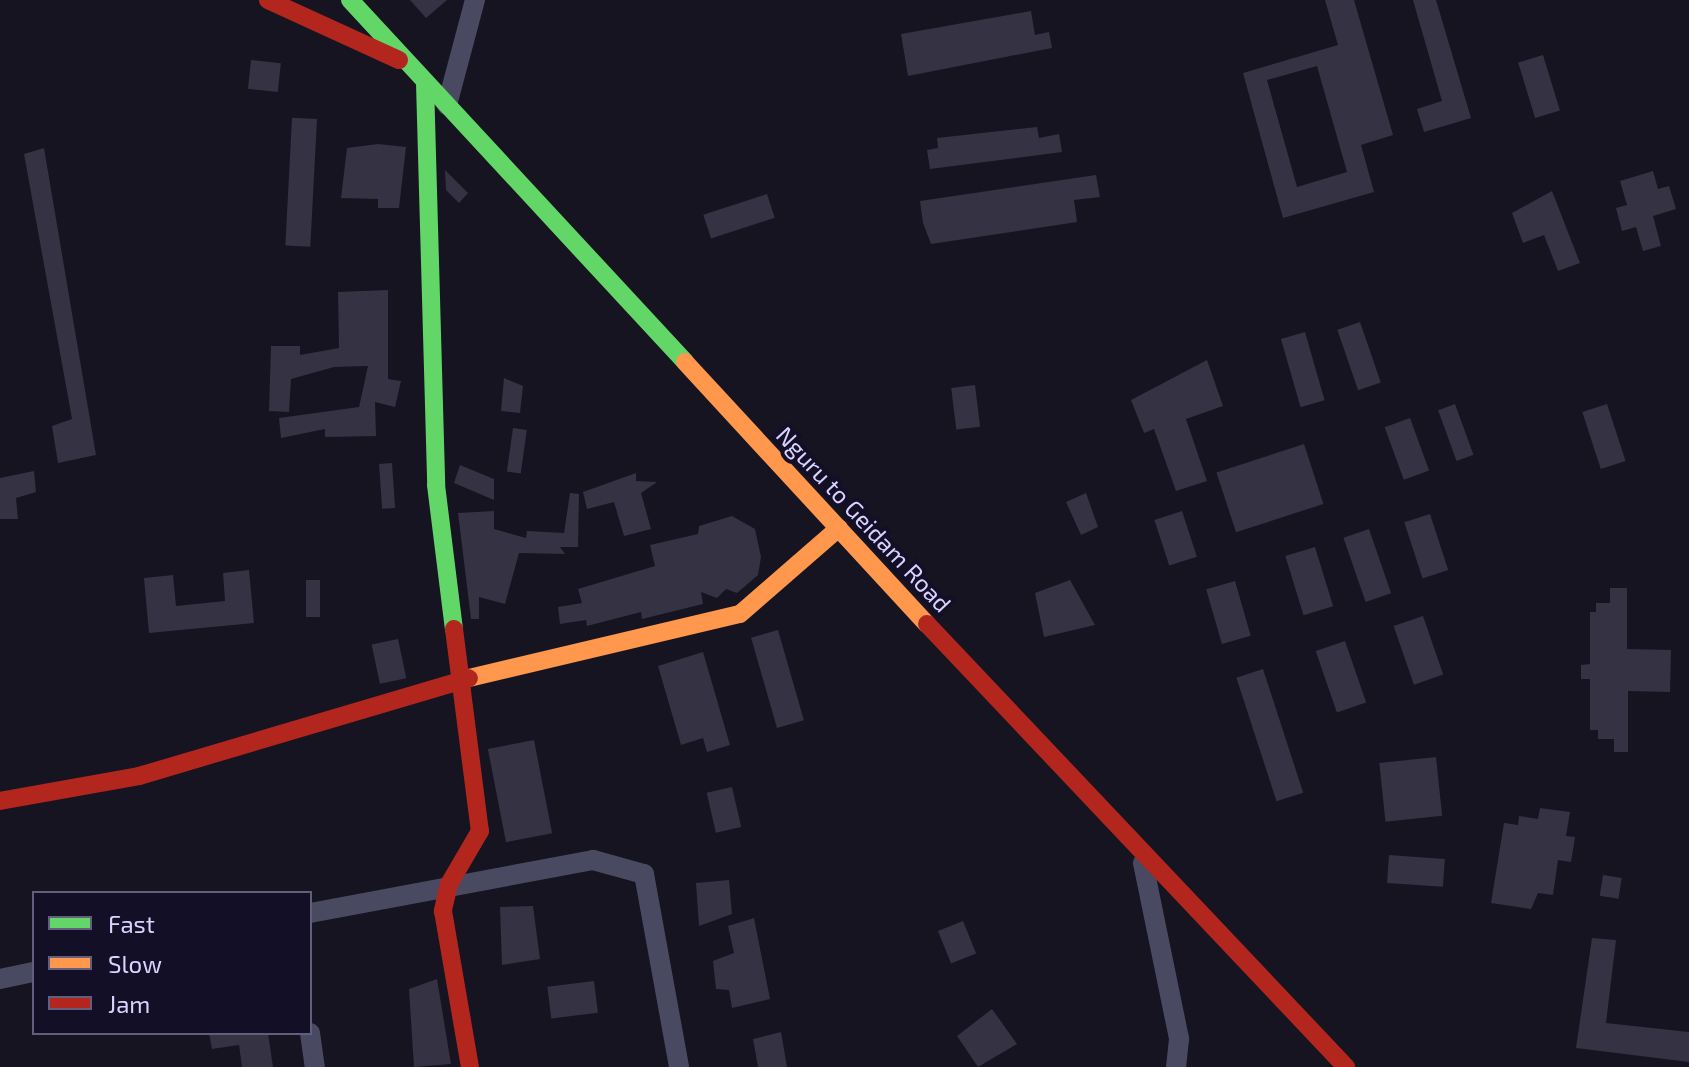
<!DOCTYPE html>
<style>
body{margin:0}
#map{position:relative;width:1689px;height:1067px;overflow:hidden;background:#161421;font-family:"Exo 2",sans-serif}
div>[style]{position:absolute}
.building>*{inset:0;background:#343243;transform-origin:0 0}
.street>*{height:20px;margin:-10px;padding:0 10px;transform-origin:10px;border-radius:10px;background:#4a4962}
.fast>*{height:18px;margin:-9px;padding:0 9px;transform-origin:9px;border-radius:9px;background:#63d668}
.slow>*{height:18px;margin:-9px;padding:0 9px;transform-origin:9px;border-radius:9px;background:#ff974d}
.jam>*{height:18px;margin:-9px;padding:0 9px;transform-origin:9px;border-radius:9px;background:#b3261e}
span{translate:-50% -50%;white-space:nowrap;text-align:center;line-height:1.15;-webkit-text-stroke:8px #130f26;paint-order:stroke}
.street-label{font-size:24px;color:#d9d4ff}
.legend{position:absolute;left:32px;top:891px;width:280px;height:144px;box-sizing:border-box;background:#130f26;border:2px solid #625e7d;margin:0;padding:10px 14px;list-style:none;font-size:24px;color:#d9d4ff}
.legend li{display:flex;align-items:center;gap:16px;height:40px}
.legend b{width:40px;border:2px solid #625e7d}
</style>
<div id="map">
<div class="building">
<div style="clip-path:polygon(410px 0,447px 0,426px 18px)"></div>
<div style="clip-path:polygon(evenodd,1325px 0,1354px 0,1393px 135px,1361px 145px,1374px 192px,1283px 218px,1243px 73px,1338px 45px,1325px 0,1317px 66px,1347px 172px,1297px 187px,1267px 80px,1317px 66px)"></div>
<div style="clip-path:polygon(1413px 0,1436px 0,1471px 118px,1424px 132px,1417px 109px,1442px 101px)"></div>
<div style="clip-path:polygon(1031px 11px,1035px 35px,1049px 32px,1052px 48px,908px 76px,901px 34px)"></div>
<div style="left:1543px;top:55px;width:58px;height:26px;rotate:73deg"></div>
<div style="left:251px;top:60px;width:30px;height:29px;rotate:6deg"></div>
<div style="left:317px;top:119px;width:128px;height:25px;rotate:93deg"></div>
<div style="clip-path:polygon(1037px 127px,1039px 138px,1059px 134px,1062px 152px,930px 169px,927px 150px,938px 148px,937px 138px)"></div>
<div style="clip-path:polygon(378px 144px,406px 147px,399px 208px,378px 208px,378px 199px,341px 198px,347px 148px)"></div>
<div style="clip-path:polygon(44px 148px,96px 455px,58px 463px,52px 426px,72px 419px,24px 154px)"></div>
<div style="clip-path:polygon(445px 170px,468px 193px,459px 203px,446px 190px)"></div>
<div style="clip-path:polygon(1653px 171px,1658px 189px,1669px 186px,1676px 209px,1653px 216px,1661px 246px,1643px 251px,1636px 227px,1622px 231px,1616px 208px,1627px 205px,1620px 181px)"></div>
<div style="clip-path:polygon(1096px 175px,1100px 197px,1074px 200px,1077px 222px,931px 244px,923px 223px,920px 201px)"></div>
<div style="clip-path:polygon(1552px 191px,1580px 263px,1558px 271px,1544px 235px,1523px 243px,1512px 213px)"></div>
<div style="left:767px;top:194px;width:25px;height:67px;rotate:72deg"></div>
<div style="clip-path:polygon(388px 290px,388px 379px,401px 381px,395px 407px,375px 402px,376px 436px,325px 437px,325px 429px,281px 438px,279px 418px,359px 407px,368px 366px,334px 367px,291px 379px,289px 412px,269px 411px,271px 346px,300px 346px,300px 355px,339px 348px,338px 292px)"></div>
<div style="left:1360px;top:322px;width:64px;height:24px;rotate:71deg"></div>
<div style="left:1305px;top:332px;width:71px;height:25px;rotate:74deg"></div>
<div style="clip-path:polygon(1207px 360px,1223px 406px,1186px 419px,1207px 481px,1176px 491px,1154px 429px,1144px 433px,1131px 400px)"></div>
<div style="clip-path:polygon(504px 378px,523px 386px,520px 413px,501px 411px)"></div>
<div style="left:975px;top:385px;width:42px;height:24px;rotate:83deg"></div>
<div style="left:1455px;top:404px;width:54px;height:18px;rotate:70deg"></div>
<div style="left:1607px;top:404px;width:60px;height:26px;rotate:72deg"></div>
<div style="left:1410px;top:418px;width:56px;height:27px;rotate:70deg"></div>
<div style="left:513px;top:428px;width:14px;height:44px;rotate:8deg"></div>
<div style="left:1304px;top:444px;width:63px;height:92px;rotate:72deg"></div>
<div style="left:392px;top:463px;width:45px;height:13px;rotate:86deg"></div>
<div style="clip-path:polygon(460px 465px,494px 479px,494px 500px,454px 483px)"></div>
<div style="clip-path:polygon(34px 471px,36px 492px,16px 498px,18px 519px,0 519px,0 478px)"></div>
<div style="clip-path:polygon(636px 473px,636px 481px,657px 482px,641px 493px,651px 529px,624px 536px,614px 502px,587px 509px,583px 492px)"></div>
<div style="clip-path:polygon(570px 493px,579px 494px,578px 547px,560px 547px,565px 554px,519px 553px,505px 604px,479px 597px,479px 619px,471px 619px,458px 513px,494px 511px,494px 529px,526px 538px,527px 531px,564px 533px)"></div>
<div style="clip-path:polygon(1086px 493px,1098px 527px,1081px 535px,1066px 502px)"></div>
<div style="left:1182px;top:511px;width:48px;height:29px;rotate:72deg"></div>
<div style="left:1430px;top:514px;width:59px;height:27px;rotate:72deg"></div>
<div style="clip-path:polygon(732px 516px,755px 529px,761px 557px,758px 575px,737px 593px,726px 589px,717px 598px,701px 592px,703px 604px,642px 619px,641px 612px,587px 626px,586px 620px,560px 624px,558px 607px,582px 603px,578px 589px,655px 566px,650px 545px,698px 534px,699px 526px)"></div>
<div style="left:1369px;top:529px;width:68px;height:27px;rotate:71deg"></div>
<div style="left:1315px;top:547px;width:62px;height:31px;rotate:73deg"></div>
<div style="clip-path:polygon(249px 570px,254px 623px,149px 633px,144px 578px,173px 575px,176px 606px,225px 601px,223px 573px)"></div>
<div style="left:306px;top:580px;width:14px;height:37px"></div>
<div style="clip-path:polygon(1070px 580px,1095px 625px,1044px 637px,1035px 593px)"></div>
<div style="left:1235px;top:581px;width:57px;height:30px;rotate:74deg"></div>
<div style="clip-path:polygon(1610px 588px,1627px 588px,1627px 649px,1671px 650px,1670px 692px,1628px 691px,1628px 752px,1614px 752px,1614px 739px,1598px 739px,1598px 730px,1590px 730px,1590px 679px,1581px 679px,1581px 665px,1590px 664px,1590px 612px,1596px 612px,1596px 603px,1610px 603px)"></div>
<div style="left:1423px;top:616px;width:62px;height:31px;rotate:71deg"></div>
<div style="left:778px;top:630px;width:94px;height:28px;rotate:74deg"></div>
<div style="left:398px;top:639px;width:40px;height:27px;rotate:78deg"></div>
<div style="left:1345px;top:641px;width:65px;height:31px;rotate:71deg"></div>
<div style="clip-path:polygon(703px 652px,730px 745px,707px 752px,703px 738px,681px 745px,658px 666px)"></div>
<div style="left:1263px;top:669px;width:130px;height:28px;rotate:72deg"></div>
<div style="left:534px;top:740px;width:95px;height:47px;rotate:79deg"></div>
<div style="left:1436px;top:757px;width:59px;height:57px;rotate:84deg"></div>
<div style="left:732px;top:787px;width:41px;height:26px;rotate:77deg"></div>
<div style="clip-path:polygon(1540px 808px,1570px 812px,1566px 836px,1575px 837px,1571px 862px,1558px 860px,1553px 895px,1538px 893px,1531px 909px,1491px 903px,1504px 823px,1518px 825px,1519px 816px,1538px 819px)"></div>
<div style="left:1389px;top:855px;width:56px;height:28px;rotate:4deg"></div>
<div style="left:1603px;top:875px;width:19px;height:21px;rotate:9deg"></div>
<div style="clip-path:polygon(729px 880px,732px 914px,699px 926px,696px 883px)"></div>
<div style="clip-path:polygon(533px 906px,540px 959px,502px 965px,500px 907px)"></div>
<div style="clip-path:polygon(754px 918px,770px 999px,732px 1008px,729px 990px,716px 989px,713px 961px,734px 953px,728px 926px)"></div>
<div style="left:963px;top:921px;width:35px;height:27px;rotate:68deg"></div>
<div style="clip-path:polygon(1592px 938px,1616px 940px,1606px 1023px,1689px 1032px,1689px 1062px,1576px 1048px)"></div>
<div style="clip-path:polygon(437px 979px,451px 1064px,414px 1067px,409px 989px)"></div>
<div style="left:594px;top:981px;width:32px;height:47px;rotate:83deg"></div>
<div style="clip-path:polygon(992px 1009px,1017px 1044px,978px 1067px,957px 1036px)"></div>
<div style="clip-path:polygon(781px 1032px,787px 1067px,758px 1067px,753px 1039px)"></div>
<div style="clip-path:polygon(209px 1033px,268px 1033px,273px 1067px,242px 1067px,239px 1045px,212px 1049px)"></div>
</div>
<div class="street">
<div style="left:447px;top:105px;width:109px;rotate:-75.1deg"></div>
<div style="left:1143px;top:863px;width:180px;rotate:78.4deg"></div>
<div style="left:1179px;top:1039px;width:28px;rotate:96deg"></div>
<div style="left:310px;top:913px;width:288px;rotate:-10.6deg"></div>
<div style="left:593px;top:860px;width:53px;rotate:15.4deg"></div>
<div style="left:644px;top:874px;width:196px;rotate:79.7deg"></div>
<div style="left:0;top:979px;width:35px;rotate:-12deg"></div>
<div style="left:310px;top:1033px;width:34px;rotate:82deg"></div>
</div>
<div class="fast">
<div style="left:350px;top:0;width:493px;rotate:47.2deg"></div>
<div style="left:425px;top:83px;width:402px;rotate:88.4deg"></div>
<div style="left:436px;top:485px;width:145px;rotate:82.9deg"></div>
</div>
<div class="slow">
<div style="left:685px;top:362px;width:357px;rotate:47.3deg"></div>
<div style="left:469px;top:678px;width:278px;rotate:-13.3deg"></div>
<div style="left:740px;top:614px;width:131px;rotate:-41deg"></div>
</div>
<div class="jam">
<div style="left:268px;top:0;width:144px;rotate:24.6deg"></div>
<div style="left:927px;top:624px;width:610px;rotate:46.59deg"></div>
<div style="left:454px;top:629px;width:204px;rotate:82.7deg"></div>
<div style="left:480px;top:831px;width:61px;rotate:120.3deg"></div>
<div style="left:449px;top:884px;width:28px;rotate:103deg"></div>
<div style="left:443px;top:911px;width:158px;rotate:80.2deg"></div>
<div style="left:0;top:801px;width:141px;rotate:-10.2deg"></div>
<div style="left:139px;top:776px;width:344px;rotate:-16.5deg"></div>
</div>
<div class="street-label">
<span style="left:864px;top:519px;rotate:47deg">Nguru to Geidam Road</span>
</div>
<ul class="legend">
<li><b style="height:10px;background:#63d668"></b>Fast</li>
<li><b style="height:10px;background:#ff974d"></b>Slow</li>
<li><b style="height:10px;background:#b3261e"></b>Jam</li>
</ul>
</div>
